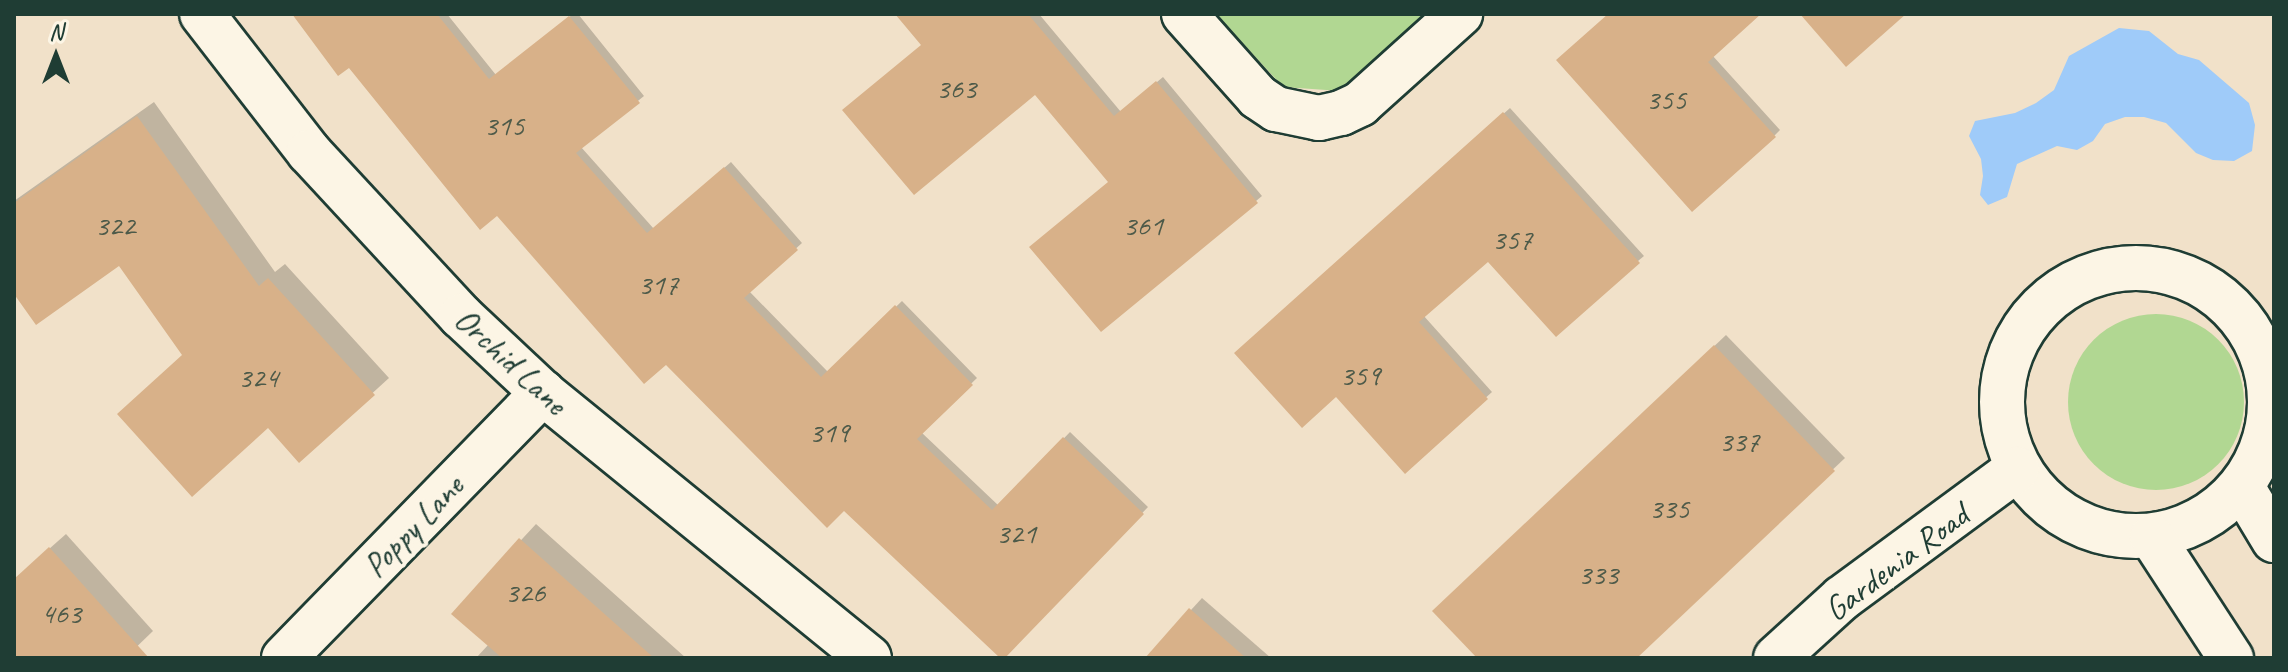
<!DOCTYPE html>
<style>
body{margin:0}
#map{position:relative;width:2288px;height:672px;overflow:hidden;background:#f1e1c9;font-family:Caveat,sans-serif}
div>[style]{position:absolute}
.green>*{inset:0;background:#b1d792}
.round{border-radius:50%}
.water>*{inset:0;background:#9fcbf9}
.shadow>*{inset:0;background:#0003}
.building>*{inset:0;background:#d8b189}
.roads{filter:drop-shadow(2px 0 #1f3d34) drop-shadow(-2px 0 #1f3d34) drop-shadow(0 2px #1f3d34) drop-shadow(0 -2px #1f3d34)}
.minor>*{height:44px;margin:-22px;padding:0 22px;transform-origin:22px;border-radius:22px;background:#fcf5e5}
.minor>.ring{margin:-22px;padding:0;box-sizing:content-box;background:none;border:44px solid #fcf5e5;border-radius:50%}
span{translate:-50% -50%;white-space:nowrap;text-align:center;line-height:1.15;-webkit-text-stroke:8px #fcf5e5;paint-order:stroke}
.number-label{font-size:30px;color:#4d5a49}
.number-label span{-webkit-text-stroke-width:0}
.street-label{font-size:34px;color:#1f3d34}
.frame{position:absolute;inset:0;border:16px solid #1f3d34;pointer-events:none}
.north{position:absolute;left:16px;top:16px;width:80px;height:80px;-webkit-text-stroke:6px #fcf5e5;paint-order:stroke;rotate:0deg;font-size:22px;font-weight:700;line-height:32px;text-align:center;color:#1f3d34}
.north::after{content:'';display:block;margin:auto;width:28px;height:36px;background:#1f3d34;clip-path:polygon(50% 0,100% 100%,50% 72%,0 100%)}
</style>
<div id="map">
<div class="green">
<div style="clip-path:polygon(1216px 14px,1427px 14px,1341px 91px,1283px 87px)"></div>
<div class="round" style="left:2068px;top:314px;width:176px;height:176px"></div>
</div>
<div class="water">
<div style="clip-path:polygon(2119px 28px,2149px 31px,2178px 54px,2199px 60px,2249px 103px,2255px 125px,2252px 151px,2234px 161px,2213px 160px,2196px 153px,2166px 123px,2144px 117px,2125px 117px,2105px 124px,2093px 141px,2077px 150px,2057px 146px,2017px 164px,2007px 197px,1988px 205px,1980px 195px,1983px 176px,1981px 159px,1969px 136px,1975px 121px,2015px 113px,2036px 103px,2054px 90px,2069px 56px)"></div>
</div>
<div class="shadow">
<div style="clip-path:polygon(295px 14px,447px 14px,496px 75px,573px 14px,578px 14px,644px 96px,581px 147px,654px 229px,731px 162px,802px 243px,749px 291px,828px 372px,902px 301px,977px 378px,921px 432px,999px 506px,1070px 432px,1148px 507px,1003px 658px,844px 508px,666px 362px,497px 214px)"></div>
<div style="clip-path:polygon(897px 14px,1039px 14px,1121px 112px,1163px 77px,1262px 196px,1256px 201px,1110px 182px,1035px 92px,923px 44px)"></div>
<div style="clip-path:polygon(1610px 14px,1758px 14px,1712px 55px,1780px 130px,1774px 136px)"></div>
<div style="clip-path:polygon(154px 102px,275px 272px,285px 264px,389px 378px,299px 460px,268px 426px,184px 354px,119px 263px,14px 291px,14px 201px)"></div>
<div style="clip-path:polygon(1510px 108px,1644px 256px,1638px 261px,1488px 259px,1423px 315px,1492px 392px,1405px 471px,1336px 394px,1242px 347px)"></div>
<div style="clip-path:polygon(1726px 335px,1845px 458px,1634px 658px,1479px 658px,1446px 600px)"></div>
<div style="clip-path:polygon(536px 524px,686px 658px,476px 658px,489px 644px,453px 614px)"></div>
<div style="clip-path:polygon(66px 534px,153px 631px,125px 658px,14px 658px,14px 580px)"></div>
<div style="clip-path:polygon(1202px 598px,1271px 658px,1147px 658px)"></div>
</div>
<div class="building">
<div style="clip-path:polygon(292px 14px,437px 14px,489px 79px,569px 16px,640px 103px,576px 153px,647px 233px,724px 167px,798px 250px,744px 298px,821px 377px,895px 305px,973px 385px,917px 439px,992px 510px,1063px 437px,1144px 514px,1005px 658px,1000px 658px,844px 511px,827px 528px,666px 365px,644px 384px,497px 216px,480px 230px,349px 68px,338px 76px)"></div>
<div style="clip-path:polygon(895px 14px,1028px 14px,1114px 116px,1156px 81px,1258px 203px,1101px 332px,1029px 247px,1108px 182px,1035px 95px,914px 195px,842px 110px,921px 45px)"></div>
<div style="clip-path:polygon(1608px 14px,1761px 14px,1708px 62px,1776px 137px,1692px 212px,1556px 60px)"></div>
<div style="clip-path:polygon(1800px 14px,1906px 14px,1846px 67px)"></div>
<div style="clip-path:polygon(1503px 112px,1640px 263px,1556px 337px,1488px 262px,1419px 322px,1488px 399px,1405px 474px,1336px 397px,1302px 428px,1234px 353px)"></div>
<div style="clip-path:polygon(137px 116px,259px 286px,268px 278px,375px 395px,299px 463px,268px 428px,192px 497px,117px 414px,182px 355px,119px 266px,36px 325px,14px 294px,14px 203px)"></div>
<div style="clip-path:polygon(1714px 345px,1835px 471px,1637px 658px,1477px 658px,1432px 611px)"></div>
<div style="clip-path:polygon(519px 538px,654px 658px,502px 658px,451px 614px)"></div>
<div style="clip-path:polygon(49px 547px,149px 658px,14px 658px,14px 579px)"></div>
<div style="clip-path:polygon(1189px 608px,1246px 658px,1145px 658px)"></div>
</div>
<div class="roads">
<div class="minor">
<div style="left:202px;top:14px;width:175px;rotate:52.2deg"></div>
<div style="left:309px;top:152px;width:224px;rotate:47.2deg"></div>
<div style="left:461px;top:316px;width:112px;rotate:43.2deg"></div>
<div style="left:543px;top:393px;width:420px;rotate:39.1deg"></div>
<div style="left:1184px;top:14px;width:111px;rotate:48.3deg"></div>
<div style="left:1258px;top:97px;width:22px;rotate:34deg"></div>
<div style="left:1276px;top:109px;width:44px;rotate:11.8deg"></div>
<div style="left:1319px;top:118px;width:23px;rotate:-13deg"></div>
<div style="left:1341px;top:113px;width:21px;rotate:-25deg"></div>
<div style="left:1360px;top:104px;width:135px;rotate:-42deg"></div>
<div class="ring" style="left:2002px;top:268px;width:224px;height:224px"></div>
<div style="left:2242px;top:487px;width:62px;rotate:58.9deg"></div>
<div style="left:2152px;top:537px;width:145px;rotate:56.9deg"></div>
<div style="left:284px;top:658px;width:371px;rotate:-45.7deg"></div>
<div style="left:1776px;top:658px;width:89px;rotate:-42.3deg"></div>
<div style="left:1842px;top:598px;width:217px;rotate:-36.4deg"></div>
</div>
</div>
<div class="number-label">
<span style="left:956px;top:88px">363</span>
<span style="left:1666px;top:99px">355</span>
<span style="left:504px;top:125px">315</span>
<span style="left:115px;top:225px">322</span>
<span style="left:1143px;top:225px">361</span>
<span style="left:1512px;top:239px">357</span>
<span style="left:658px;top:284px">317</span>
<span style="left:1360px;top:375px">359</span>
<span style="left:258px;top:377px">324</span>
<span style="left:829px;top:432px">319</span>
<span style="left:1739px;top:441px">337</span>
<span style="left:1669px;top:508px">335</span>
<span style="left:1016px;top:533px">321</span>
<span style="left:1598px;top:574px">333</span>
<span style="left:525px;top:592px">326</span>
<span style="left:61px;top:613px">463</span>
</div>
<div class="street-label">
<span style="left:511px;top:361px;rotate:43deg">Orchid Lane</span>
<span style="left:413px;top:526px;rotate:-46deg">Poppy Lane</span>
<span style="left:1896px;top:562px;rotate:-37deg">Gardenia Road</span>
</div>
<div class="frame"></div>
<div class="north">N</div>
</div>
